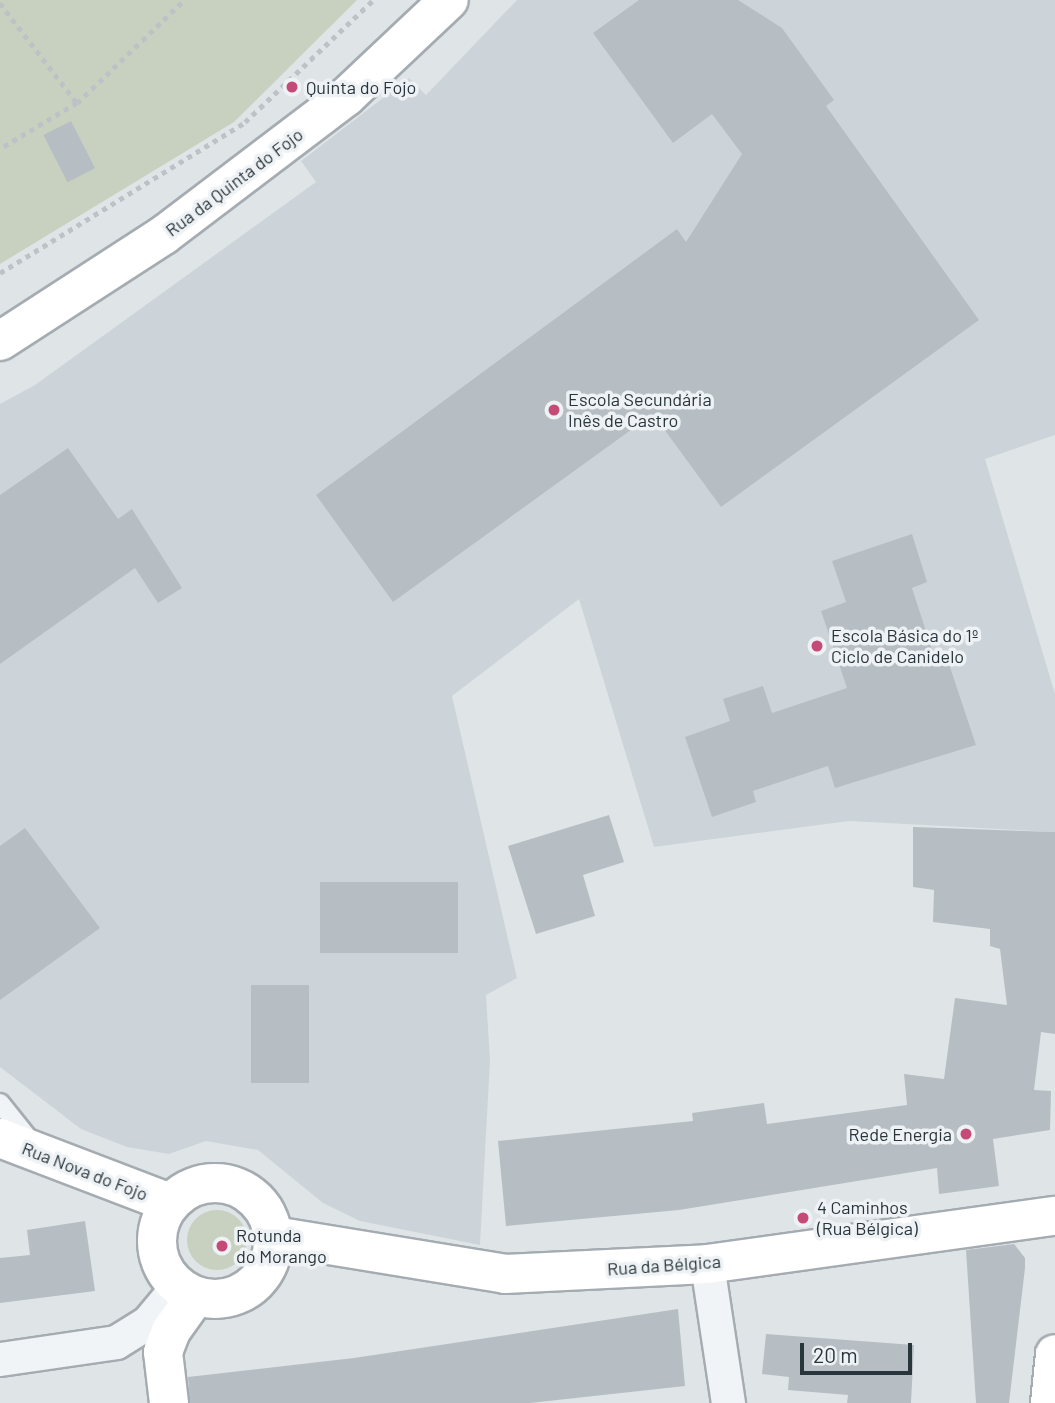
<!DOCTYPE html>
<meta charset="utf-8">
<style>
body{margin:0}
#map{position:relative;width:1055px;height:1403px;overflow:hidden;background:#dfe4e7;font-family:Barlow,sans-serif}
div>[style]{position:absolute}
.built>*{inset:0;background:#cdd4d9}
.green>*{inset:0;background:#c8d1c0}
.round{border-radius:50%}
.building>*{inset:0;background:#b6bec4;transform-origin:0 0}
.path>*{height:4.5px;margin-top:-2.25px;transform-origin:0;background:repeating-linear-gradient(90deg,#bdc2c6 0 5px,transparent 0 10px)}
.roads{filter:drop-shadow(2px 0 #a5acb1) drop-shadow(-2px 0 #a5acb1) drop-shadow(0 2px #a5acb1) drop-shadow(0 -2px #a5acb1)}
.lane>*{height:18px;margin:-9px;padding:0 9px;transform-origin:9px;border-radius:9px;background:#f1f4f6}
.street>*{height:33px;margin:-16.5px;padding:0 16.5px;transform-origin:16.5px;border-radius:16.5px;background:#f1f4f6}
.secondary>*{height:38px;margin:-19px;padding:0 19px;transform-origin:19px;border-radius:19px;background:#fff}
.secondary>.ring{margin:-19px;padding:0;box-sizing:content-box;background:none;border:38px solid #fff;border-radius:50%}
.highway>*{height:38px;margin:-19px;padding:0 19px;transform-origin:19px;border-radius:19px;background:#fff}
.dots>*{width:19px;height:19px;translate:-50% -50%;box-sizing:border-box;border:4px solid #eef2f5;border-radius:50%}
span{translate:-50% -50%;white-space:nowrap;text-align:center;line-height:1.15;-webkit-text-stroke:7px #eef2f5;paint-order:stroke}
.poi-label{font-size:18px;color:#29353d}
.left{translate:0 -50%;text-align:left}
.right{translate:-100% -50%;text-align:right}
.street-label{font-size:18px;color:#29353d}
.scale{position:absolute;left:800px;top:1343px;width:112px;height:32px;box-sizing:border-box;border:4px solid #29353d;border-top:0;padding-left:9px;font-size:21px;line-height:24px;white-space:nowrap;color:#29353d;-webkit-text-stroke:5px #eef2f5;paint-order:stroke}
</style>
<div id="map">
<div class="built">
<div style="clip-path:polygon(517px 0,1055px 0,1055px 435px,985px 459px,1055px 694px,1055px 832px,849px 821px,654px 847px,579px 599px,452px 696px,517px 978px,486px 995px,490px 1060px,480px 1245px,360px 1221px,323px 1203px,258px 1150px,206px 1141px,169px 1154px,127px 1147px,81px 1129px,0 1067px,0 404px,35px 385px,316px 182px,301px 161px,409px 78px,426px 95px)"></div>
</div>
<div class="green">
<div style="clip-path:polygon(0 0,357px 0,234px 122px,0 264px)"></div>
<div class="round" style="left:187px;top:1210px;width:60px;height:60px"></div>
</div>
<div class="building">
<div style="clip-path:polygon(639px 0,738px 0,782px 28px,834px 100px,826px 106px,979px 320px,721px 507px,653px 414px,393px 602px,316px 495px,677px 229px,686px 242px,742px 154px,712px 114px,673px 143px,593px 33px)"></div>
<div style="left:71px;top:121px;width:53px;height:31px;rotate:63deg"></div>
<div style="clip-path:polygon(68px 448px,118px 519px,132px 509px,182px 588px,158px 603px,135px 568px,0 664px,0 495px)"></div>
<div style="clip-path:polygon(912px 534px,927px 582px,912px 588px,936px 662px,947px 658px,976px 745px,835px 788px,828px 766px,753px 791px,756px 802px,712px 817px,685px 737px,730px 721px,723px 699px,763px 686px,772px 713px,847px 688px,821px 611px,846px 602px,832px 561px)"></div>
<div style="clip-path:polygon(609px 815px,624px 862px,583px 875px,595px 916px,536px 934px,508px 846px)"></div>
<div style="clip-path:polygon(913px 827px,1055px 832px,1055px 1034px,1041px 1032px,1034px 1090px,1051px 1091px,1050px 1130px,993px 1139px,999px 1186px,939px 1194px,937px 1168px,679px 1210px,506px 1226px,498px 1141px,693px 1121px,692px 1113px,764px 1103px,767px 1124px,907px 1105px,904px 1074px,944px 1079px,955px 998px,1007px 1005px,1000px 949px,990px 946px,990px 929px,933px 922px,934px 890px,913px 887px)"></div>
<div style="clip-path:polygon(25px 828px,100px 928px,0 1000px,0 846px)"></div>
<div style="left:320px;top:882px;width:138px;height:71px"></div>
<div style="left:251px;top:985px;width:58px;height:98px"></div>
<div style="clip-path:polygon(85px 1221px,95px 1291px,0 1303px,0 1258px,30px 1255px,27px 1230px)"></div>
<div style="clip-path:polygon(1014px 1244px,1025px 1258px,1025px 1268px,1009px 1403px,976px 1403px,966px 1250px)"></div>
<div style="clip-path:polygon(678px 1309px,685px 1386px,530px 1403px,190px 1403px,188px 1377px,354px 1358px)"></div>
<div style="clip-path:polygon(766px 1334px,914px 1345px,911px 1403px,847px 1403px,848px 1395px,788px 1390px,789px 1377px,762px 1374px)"></div>
</div>
<div class="path">
<div style="left:0;top:3px;width:126px;rotate:52.4deg"></div>
<div style="left:77px;top:103px;width:90px;rotate:149.1deg"></div>
<div style="left:77px;top:103px;width:149px;rotate:-43.9deg"></div>
<div style="left:0;top:273px;width:288px;rotate:-31.6deg"></div>
<div style="left:245px;top:122px;width:177px;rotate:-43.6deg"></div>
</div>
<div class="roads">
<div class="lane">
<div style="left:0;top:1103px;width:51px;rotate:51.3deg"></div>
</div>
<div class="street">
<div style="left:707px;top:1264px;width:141px;rotate:81.4deg"></div>
<div style="left:0;top:1359px;width:117px;rotate:-8.3deg"></div>
<div style="left:116px;top:1342px;width:36px;rotate:-32deg"></div>
<div style="left:147px;top:1323px;width:48px;rotate:-50deg"></div>
</div>
<div class="secondary">
<div style="left:0;top:341px;width:195px;rotate:-32.9deg"></div>
<div style="left:164px;top:235px;width:228px;rotate:-37.2deg"></div>
<div style="left:346px;top:97px;width:141px;rotate:-43.3deg"></div>
<div style="left:0;top:1138px;width:182px;rotate:20.9deg"></div>
<div class="ring" style="left:157px;top:1183px;width:78px;height:78px"></div>
<div style="left:274px;top:1236px;width:234px;rotate:9.3deg"></div>
<div style="left:505px;top:1274px;width:202px;rotate:-2.8deg"></div>
<div style="left:707px;top:1264px;width:351px;rotate:-7.9deg"></div>
<div style="left:1050px;top:1403px;width:49px;rotate:-84.2deg"></div>
</div>
<div class="highway">
<div style="left:169px;top:1403px;width:51px;rotate:-96.7deg"></div>
<div style="left:163px;top:1352px;width:22px;rotate:-69deg"></div>
<div style="left:171px;top:1331px;width:43px;rotate:-54.5deg"></div>
</div>
</div>
<div class="dots">
<div style="left:292px;top:87px;background:#c54b77"></div>
<div style="left:554px;top:410px;background:#c54b77"></div>
<div style="left:817px;top:646px;background:#c54b77"></div>
<div style="left:966px;top:1134px;background:#c54b77"></div>
<div style="left:803px;top:1218px;background:#c54b77"></div>
<div style="left:222px;top:1246px;background:#c54b77"></div>
</div>
<div class="poi-label">
<span class="left" style="left:306px;top:87px">Quinta do Fojo</span>
<span class="left" style="left:568px;top:410px">Escola Secundária<br>Inês de Castro</span>
<span class="left" style="left:831px;top:646px">Escola Básica do 1º<br>Ciclo de Canidelo</span>
<span class="right" style="left:952px;top:1134px">Rede Energia</span>
<span class="left" style="left:817px;top:1218px">4 Caminhos<br>(Rua Bélgica)</span>
<span class="left" style="left:236px;top:1246px">Rotunda<br>do Morango</span>
</div>
<div class="street-label">
<span style="left:234px;top:182px;rotate:-37deg">Rua da Quinta do Fojo</span>
<span style="left:85px;top:1171px;rotate:21deg">Rua Nova do Fojo</span>
<span style="left:664px;top:1265px;rotate:-4deg">Rua da Bélgica</span>
</div>
<div class="scale">20 m</div>
</div>
